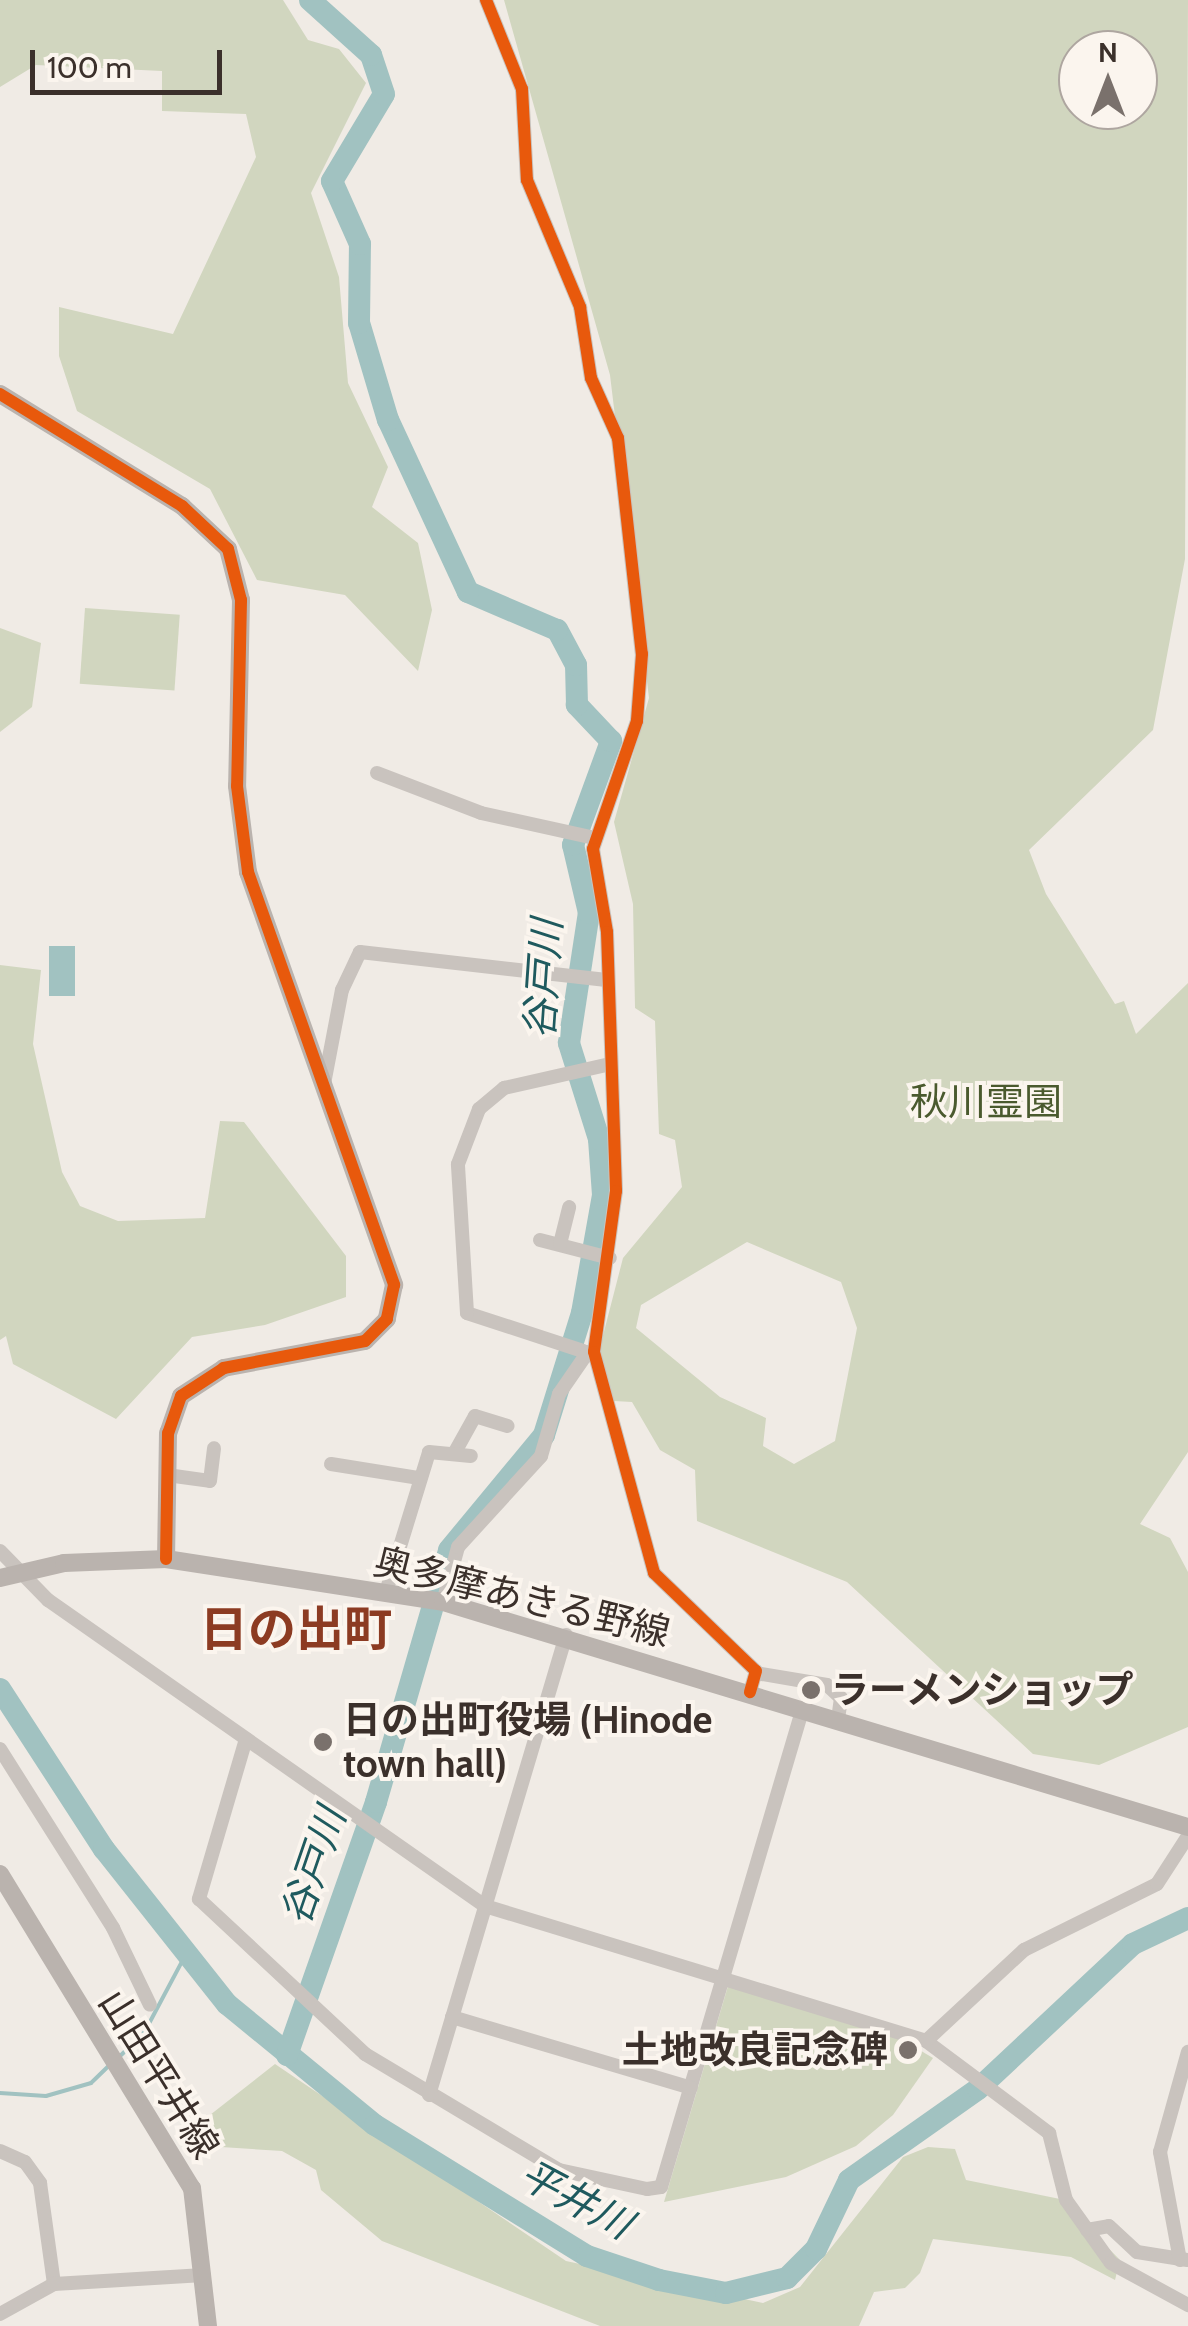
<!DOCTYPE html>
<meta charset="utf-8">
<style>
body{margin:0}
#map{position:relative;width:1188px;height:2326px;overflow:hidden;background:#f0ebe5;font-family:Cabin,"Noto Sans JP",sans-serif}
div>[style]{position:absolute}
.green>*{inset:0;background:#d1d6bf;transform-origin:0 0}
.water>*{inset:0;background:#a1c2c1;transform-origin:0 0}
.stream>*{height:4px;margin:-2px;padding:0 2px;transform-origin:2px;border-radius:2px;background:#a1c2c1}
.river>*{height:22px;margin:-11px;padding:0 11px;transform-origin:11px;border-radius:11px;background:#a1c2c1}
.street>*{height:14px;margin:-7px;padding:0 7px;transform-origin:7px;border-radius:7px;background:#c9c3be}
.secondary>*{height:18px;margin:-9px;padding:0 9px;transform-origin:9px;border-radius:9px;background:#bab3ae}
.cycleway>*{height:12px;margin:-6px;padding:0 6px;transform-origin:6px;border-radius:6px;background:#e8590c}
.dots>*{width:28px;height:28px;translate:-50% -50%;box-sizing:border-box;border:5px solid #fbf5ee;border-radius:50%}
span{translate:-50% -50%;white-space:nowrap;text-align:center;line-height:1.15;-webkit-text-stroke:8px #fbf5ee;paint-order:stroke}
.park-label{font-size:38px;color:#4a5a2e}
.street-label{font-size:38px;color:#3b302b}
.poi-label{font-size:38px;color:#3b302b;font-weight:700}
.left{translate:0 -50%;text-align:left}
.right{translate:-100% -50%;text-align:right}
.water-label{font-size:40px;color:#1f5a5e;font-style:italic}
.district-label{font-size:48px;color:#8c3b22;font-weight:700}
.north{position:absolute;left:1058px;top:30px;width:100px;height:100px;box-sizing:border-box;background:#fbf5ee;border:2px solid #aea6a0;border-radius:50%;rotate:0deg;font-size:28px;font-weight:700;line-height:40px;text-align:center;color:#3b302b}
.north::after{content:'';display:block;margin:auto;width:35px;height:45px;background:#7a716c;clip-path:polygon(50% 0,100% 100%,50% 72%,0 100%)}
.scale{position:absolute;left:30px;top:50px;width:192px;height:45px;box-sizing:border-box;border:5px solid #3b302b;border-top:0;padding-left:12px;font-size:30px;line-height:35px;white-space:nowrap;color:#3b302b;-webkit-text-stroke:8px #fbf5ee;paint-order:stroke}
</style>
<div id="map">
<div class="green">
<div style="clip-path:polygon(0 0,283px 0,308px 40px,339px 49px,366px 83px,311px 193px,339px 277px,348px 383px,388px 467px,372px 507px,418px 543px,432px 610px,418px 671px,345px 595px,257px 580px,210px 489px,77px 411px,59px 356px,59px 307px,173px 334px,256px 157px,246px 114px,162px 111px,162px 71px,36px 65px,0 87px)"></div>
<div style="clip-path:polygon(evenodd,504px 0,1188px 0,1185px 559px,1153px 730px,1029px 850px,1046px 894px,1115px 1004px,1124px 1001px,1136px 1034px,1188px 983px,1188px 1452px,1140px 1524px,1170px 1538px,1188px 1572px,1188px 1727px,1099px 1765px,1033px 1754px,847px 1582px,697px 1521px,695px 1470px,660px 1450px,632px 1402px,614px 1401px,599px 1351px,623px 1258px,682px 1187px,675px 1140px,659px 1134px,655px 1021px,635px 1008px,633px 904px,614px 822px,649px 698px,610px 375px,504px 0,1078px 50px,1138px 50px,1138px 110px,1078px 110px,1078px 50px,504px 0,747px 1242px,841px 1282px,857px 1328px,835px 1441px,794px 1464px,763px 1446px,766px 1418px,720px 1397px,636px 1328px,641px 1305px,747px 1242px)"></div>
<div style="left:85px;top:608px;width:95px;height:76px;rotate:4deg"></div>
<div style="clip-path:polygon(0 628px,41px 643px,32px 707px,0 732px)"></div>
<div style="clip-path:polygon(0 965px,41px 970px,33px 1044px,62px 1172px,80px 1206px,118px 1221px,205px 1218px,220px 1121px,244px 1122px,346px 1256px,346px 1297px,265px 1325px,192px 1337px,116px 1419px,13px 1364px,6px 1336px,0 1340px)"></div>
<div style="clip-path:polygon(728px 1986px,896px 2036px,933px 2058px,893px 2115px,856px 2146px,786px 2177px,664px 2202px)"></div>
<div style="clip-path:polygon(275px 2064px,566px 2261px,763px 2303px,800px 2287px,903px 2157px,928px 2147px,955px 2149px,966px 2180px,1060px 2199px,1120px 2260px,1115px 2280px,1071px 2257px,933px 2239px,920px 2273px,905px 2288px,874px 2292px,859px 2326px,600px 2326px,382px 2241px,321px 2190px,316px 2170px,282px 2151px,221px 2147px,210px 2115px)"></div>
</div>
<div class="water">
<div style="left:75px;top:946px;width:50px;height:26px;rotate:90deg"></div>
</div>
<div class="stream">
<div style="left:118px;top:2058px;width:36px;rotate:-44deg"></div>
<div style="left:144px;top:2033px;width:87px;rotate:-62deg"></div>
<div style="left:0;top:2093px;width:46px;rotate:3.7deg"></div>
<div style="left:46px;top:2096px;width:47px;rotate:-16.1deg"></div>
<div style="left:91px;top:2083px;width:28px;rotate:-44deg"></div>
</div>
<div class="river">
<div style="left:0;top:1689px;width:191px;rotate:57deg"></div>
<div style="left:104px;top:1849px;width:198px;rotate:51.6deg"></div>
<div style="left:227px;top:2004px;width:191px;rotate:39.3deg"></div>
<div style="left:375px;top:2125px;width:249px;rotate:31.7deg"></div>
<div style="left:587px;top:2256px;width:76px;rotate:18.4deg"></div>
<div style="left:659px;top:2280px;width:68px;rotate:11deg"></div>
<div style="left:726px;top:2293px;width:63px;rotate:-13.8deg"></div>
<div style="left:787px;top:2278px;width:41px;rotate:-45deg"></div>
<div style="left:816px;top:2249px;width:76px;rotate:-64.4deg"></div>
<div style="left:849px;top:2180px;width:158px;rotate:-35.2deg"></div>
<div style="left:978px;top:2089px;width:212px;rotate:-43.1deg"></div>
<div style="left:1133px;top:1944px;width:61px;rotate:-25.3deg"></div>
<div style="left:287px;top:2055px;width:268px;rotate:-70.6deg"></div>
<div style="left:376px;top:1802px;width:262px;rotate:-73.8deg"></div>
<div style="left:449px;top:1550px;width:149px;rotate:-50.4deg"></div>
<div style="left:544px;top:1435px;width:128px;rotate:-72.7deg"></div>
<div style="left:582px;top:1313px;width:120px;rotate:-79.9deg"></div>
<div style="left:603px;top:1195px;width:56px;rotate:-94.1deg"></div>
<div style="left:599px;top:1139px;width:101px;rotate:-107.4deg"></div>
<div style="left:569px;top:1043px;width:132px;rotate:-81.3deg"></div>
<div style="left:589px;top:913px;width:70px;rotate:-103.2deg"></div>
<div style="left:573px;top:845px;width:111px;rotate:-69.9deg"></div>
<div style="left:611px;top:741px;width:50px;rotate:-133.4deg"></div>
<div style="left:577px;top:705px;width:40px;rotate:-91.4deg"></div>
<div style="left:576px;top:665px;width:40px;rotate:-118deg"></div>
<div style="left:557px;top:630px;width:97px;rotate:-156.9deg"></div>
<div style="left:468px;top:592px;width:190px;rotate:-114.9deg"></div>
<div style="left:388px;top:420px;width:101px;rotate:-106.6deg"></div>
<div style="left:359px;top:323px;width:79px;rotate:-89.3deg"></div>
<div style="left:360px;top:244px;width:69px;rotate:-114deg"></div>
<div style="left:332px;top:181px;width:101px;rotate:-59.1deg"></div>
<div style="left:384px;top:94px;width:41px;rotate:-108.4deg"></div>
<div style="left:371px;top:55px;width:82px;rotate:-138deg"></div>
</div>
<div class="street">
<div style="left:486px;top:0;width:96px;rotate:68deg"></div>
<div style="left:522px;top:89px;width:91px;rotate:86.9deg"></div>
<div style="left:527px;top:180px;width:138px;rotate:67.3deg"></div>
<div style="left:580px;top:307px;width:72px;rotate:81.2deg"></div>
<div style="left:591px;top:378px;width:66px;rotate:65.8deg"></div>
<div style="left:618px;top:438px;width:217px;rotate:83.7deg"></div>
<div style="left:642px;top:654px;width:67px;rotate:94.3deg"></div>
<div style="left:637px;top:721px;width:135px;rotate:109deg"></div>
<div style="left:593px;top:849px;width:84px;rotate:80.4deg"></div>
<div style="left:607px;top:932px;width:259px;rotate:88deg"></div>
<div style="left:616px;top:1191px;width:162px;rotate:97.8deg"></div>
<div style="left:594px;top:1352px;width:229px;rotate:74.8deg"></div>
<div style="left:654px;top:1573px;width:141px;rotate:43.9deg"></div>
<div style="left:756px;top:1671px;width:22px;rotate:106deg"></div>
<div style="left:377px;top:773px;width:111px;rotate:21deg"></div>
<div style="left:481px;top:813px;width:117px;rotate:12.4deg"></div>
<div style="left:324px;top:1084px;width:96px;rotate:-79.2deg"></div>
<div style="left:342px;top:990px;width:42px;rotate:-64.7deg"></div>
<div style="left:360px;top:952px;width:248px;rotate:6.5deg"></div>
<div style="left:540px;top:1240px;width:72px;rotate:14.4deg"></div>
<div style="left:560px;top:1244px;width:38px;rotate:-76deg"></div>
<div style="left:583px;top:1351px;width:122px;rotate:-161.9deg"></div>
<div style="left:467px;top:1313px;width:149px;rotate:-93.5deg"></div>
<div style="left:458px;top:1164px;width:59px;rotate:-69.1deg"></div>
<div style="left:479px;top:1109px;width:33px;rotate:-40deg"></div>
<div style="left:504px;top:1088px;width:105px;rotate:-12.7deg"></div>
<div style="left:455px;top:1452px;width:41px;rotate:-60.9deg"></div>
<div style="left:475px;top:1416px;width:34px;rotate:17deg"></div>
<div style="left:331px;top:1464px;width:88px;rotate:9.1deg"></div>
<div style="left:167px;top:1475px;width:43px;rotate:7.9deg"></div>
<div style="left:210px;top:1481px;width:33px;rotate:-83deg"></div>
<div style="left:0;top:1551px;width:69px;rotate:45.6deg"></div>
<div style="left:48px;top:1600px;width:533px;rotate:35deg"></div>
<div style="left:485px;top:1906px;width:461px;rotate:17deg"></div>
<div style="left:926px;top:2041px;width:154px;rotate:36.8deg"></div>
<div style="left:1049px;top:2133px;width:69px;rotate:75.8deg"></div>
<div style="left:1066px;top:2200px;width:77px;rotate:54.5deg"></div>
<div style="left:1111px;top:2263px;width:88px;rotate:28.6deg"></div>
<div style="left:386px;top:1592px;width:146px;rotate:-72.9deg"></div>
<div style="left:429px;top:1452px;width:42px;rotate:5.4deg"></div>
<div style="left:443px;top:1602px;width:57px;rotate:-74.7deg"></div>
<div style="left:458px;top:1547px;width:123px;rotate:-47.6deg"></div>
<div style="left:541px;top:1456px;width:65px;rotate:-73.8deg"></div>
<div style="left:559px;top:1394px;width:51px;rotate:-55.4deg"></div>
<div style="left:756px;top:1673px;width:72px;rotate:9.6deg"></div>
<div style="left:827px;top:1685px;width:19px;rotate:43deg"></div>
<div style="left:841px;top:1698px;width:21px;rotate:98deg"></div>
<div style="left:246px;top:1739px;width:167px;rotate:106.4deg"></div>
<div style="left:199px;top:1899px;width:227px;rotate:43deg"></div>
<div style="left:365px;top:2054px;width:226px;rotate:30.9deg"></div>
<div style="left:559px;top:2170px;width:90px;rotate:12.2deg"></div>
<div style="left:647px;top:2189px;width:14px;rotate:-8deg"></div>
<div style="left:661px;top:2187px;width:499px;rotate:-73.5deg"></div>
<div style="left:0;top:1749px;width:212px;rotate:57.7deg"></div>
<div style="left:113px;top:1928px;width:85px;rotate:64.3deg"></div>
<div style="left:452px;top:2017px;width:249px;rotate:16.5deg"></div>
<div style="left:926px;top:2041px;width:134px;rotate:-42.9deg"></div>
<div style="left:1024px;top:1950px;width:148px;rotate:-26.4deg"></div>
<div style="left:1157px;top:1884px;width:57px;rotate:-57.1deg"></div>
<div style="left:429px;top:2095px;width:480px;rotate:-73.4deg"></div>
<div style="left:0;top:2151px;width:27px;rotate:24deg"></div>
<div style="left:25px;top:2162px;width:26px;rotate:54deg"></div>
<div style="left:40px;top:2183px;width:102px;rotate:82.1deg"></div>
<div style="left:1087px;top:2230px;width:22px;rotate:-10deg"></div>
<div style="left:1109px;top:2226px;width:38px;rotate:43deg"></div>
<div style="left:1137px;top:2252px;width:51px;rotate:9.1deg"></div>
<div style="left:1180px;top:2260px;width:110px;rotate:-100.5deg"></div>
<div style="left:1160px;top:2152px;width:104px;rotate:-74.4deg"></div>
<div style="left:0;top:2314px;width:62px;rotate:-29.1deg"></div>
<div style="left:54px;top:2284px;width:150px;rotate:-3.4deg"></div>
</div>
<div class="secondary">
<div style="left:0;top:394px;width:214px;rotate:31.6deg"></div>
<div style="left:182px;top:506px;width:63px;rotate:43.1deg"></div>
<div style="left:228px;top:549px;width:53px;rotate:75.7deg"></div>
<div style="left:241px;top:600px;width:186px;rotate:91.2deg"></div>
<div style="left:237px;top:786px;width:87px;rotate:82.7deg"></div>
<div style="left:248px;top:872px;width:438px;rotate:70.5deg"></div>
<div style="left:394px;top:1285px;width:35px;rotate:102deg"></div>
<div style="left:387px;top:1319px;width:31px;rotate:135deg"></div>
<div style="left:365px;top:1341px;width:144px;rotate:169.2deg"></div>
<div style="left:224px;top:1368px;width:51px;rotate:146.9deg"></div>
<div style="left:181px;top:1396px;width:39px;rotate:109deg"></div>
<div style="left:168px;top:1433px;width:126px;rotate:90.9deg"></div>
<div style="left:0;top:1578px;width:66px;rotate:-13.2deg"></div>
<div style="left:64px;top:1563px;width:102px;rotate:-2.2deg"></div>
<div style="left:166px;top:1559px;width:280px;rotate:8.8deg"></div>
<div style="left:443px;top:1602px;width:778px;rotate:16.81deg"></div>
<div style="left:0;top:1874px;width:368px;rotate:58.6deg"></div>
<div style="left:192px;top:2188px;width:139px;rotate:83.4deg"></div>
</div>
<div class="cycleway">
<div style="left:486px;top:0;width:96px;rotate:68deg"></div>
<div style="left:522px;top:89px;width:91px;rotate:86.9deg"></div>
<div style="left:527px;top:180px;width:138px;rotate:67.3deg"></div>
<div style="left:580px;top:307px;width:72px;rotate:81.2deg"></div>
<div style="left:591px;top:378px;width:66px;rotate:65.8deg"></div>
<div style="left:618px;top:438px;width:217px;rotate:83.7deg"></div>
<div style="left:642px;top:654px;width:67px;rotate:94.3deg"></div>
<div style="left:637px;top:721px;width:135px;rotate:109deg"></div>
<div style="left:593px;top:849px;width:84px;rotate:80.4deg"></div>
<div style="left:607px;top:932px;width:259px;rotate:88deg"></div>
<div style="left:616px;top:1191px;width:162px;rotate:97.8deg"></div>
<div style="left:594px;top:1352px;width:229px;rotate:74.8deg"></div>
<div style="left:654px;top:1573px;width:141px;rotate:43.9deg"></div>
<div style="left:756px;top:1671px;width:22px;rotate:106deg"></div>
<div style="left:0;top:394px;width:214px;rotate:31.6deg"></div>
<div style="left:182px;top:506px;width:63px;rotate:43.1deg"></div>
<div style="left:228px;top:549px;width:53px;rotate:75.7deg"></div>
<div style="left:241px;top:600px;width:186px;rotate:91.2deg"></div>
<div style="left:237px;top:786px;width:87px;rotate:82.7deg"></div>
<div style="left:248px;top:872px;width:438px;rotate:70.5deg"></div>
<div style="left:394px;top:1285px;width:35px;rotate:102deg"></div>
<div style="left:387px;top:1319px;width:31px;rotate:135deg"></div>
<div style="left:365px;top:1341px;width:144px;rotate:169.2deg"></div>
<div style="left:224px;top:1368px;width:51px;rotate:146.9deg"></div>
<div style="left:181px;top:1396px;width:39px;rotate:109deg"></div>
<div style="left:168px;top:1433px;width:126px;rotate:90.9deg"></div>
</div>
<div class="dots">
<div style="left:811px;top:1690px;background:#7a716c"></div>
<div style="left:323px;top:1742px;background:#7a716c"></div>
<div style="left:908px;top:2050px;background:#7a716c"></div>
</div>
<div class="park-label">
<span style="left:986px;top:1102px">秋川霊園</span>
</div>
<div class="street-label">
<span style="left:522px;top:1597px;rotate:14deg">奥多摩あきる野線</span>
<span style="left:159px;top:2074px;rotate:58deg">山田平井線</span>
</div>
<div class="poi-label">
<span class="left" style="left:831px;top:1690px">ラーメンショップ</span>
<span class="left" style="left:343px;top:1742px">日の出町役場 (Hinode<br>town hall)</span>
<span class="right" style="left:888px;top:2050px">土地改良記念碑</span>
</div>
<div class="water-label">
<span style="left:543px;top:979px;rotate:-86deg">谷戸川</span>
<span style="left:313px;top:1866px;rotate:-71deg">谷戸川</span>
<span style="left:576px;top:2199px;rotate:28deg">平井川</span>
</div>
<div class="district-label">
<span style="left:296px;top:1630px">日の出町</span>
</div>
<div class="north">N</div>
<div class="scale">100 m</div>
</div>
